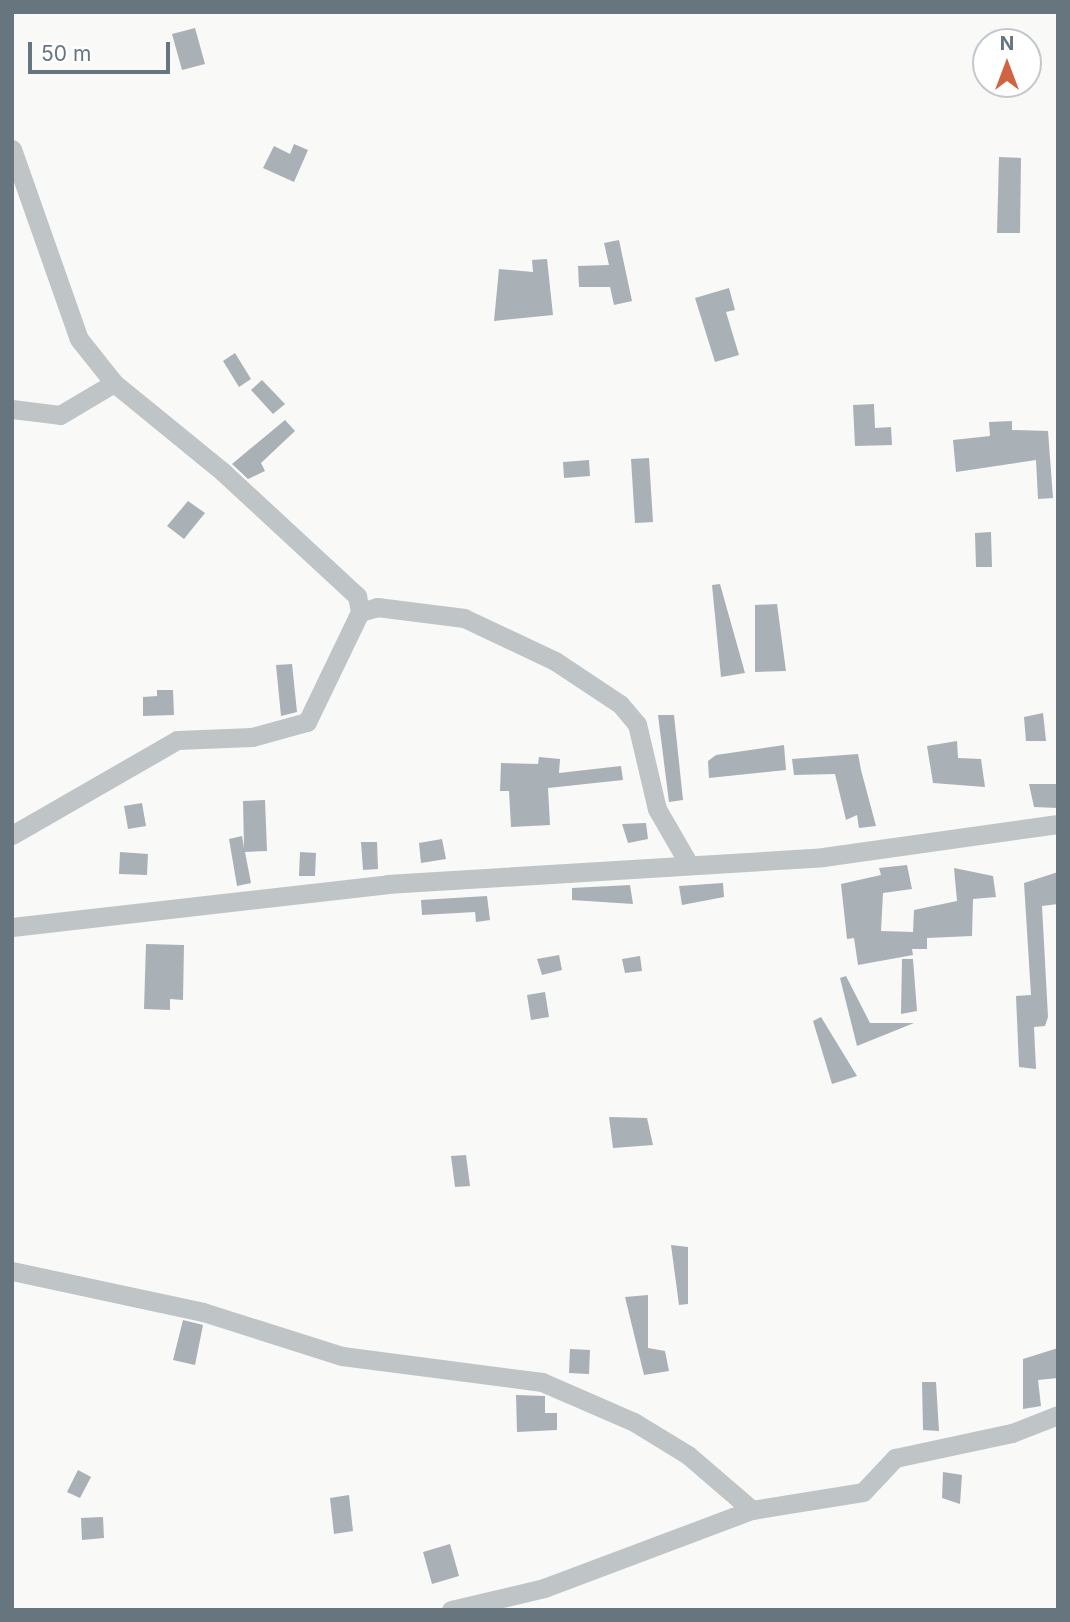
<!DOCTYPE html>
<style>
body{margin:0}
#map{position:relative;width:1070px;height:1622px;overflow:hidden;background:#f9f9f8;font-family:Inter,sans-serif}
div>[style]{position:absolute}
.building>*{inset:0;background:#a9b0b6}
.minor>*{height:19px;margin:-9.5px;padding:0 9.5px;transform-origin:9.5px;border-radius:9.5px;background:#bfc4c7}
span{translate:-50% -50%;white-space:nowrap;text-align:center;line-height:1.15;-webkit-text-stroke:7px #fff;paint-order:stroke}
.frame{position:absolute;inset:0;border:14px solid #67757f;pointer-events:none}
.north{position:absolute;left:972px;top:28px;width:70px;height:70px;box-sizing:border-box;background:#fff;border:2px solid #c2c8cc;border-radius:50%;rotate:0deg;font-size:19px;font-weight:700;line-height:28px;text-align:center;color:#67757f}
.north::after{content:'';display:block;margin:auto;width:24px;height:32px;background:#d06342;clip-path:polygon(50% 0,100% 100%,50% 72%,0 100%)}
.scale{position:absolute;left:28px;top:42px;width:142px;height:32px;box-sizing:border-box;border:4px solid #67757f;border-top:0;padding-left:9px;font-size:21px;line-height:24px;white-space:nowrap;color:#67757f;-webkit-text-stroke:5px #fff;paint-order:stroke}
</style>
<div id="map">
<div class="building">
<i style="clip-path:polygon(195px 28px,205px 64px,182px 70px,172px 34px)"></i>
<i style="clip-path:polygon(294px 144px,308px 150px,294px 182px,263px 168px,274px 146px,290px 154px)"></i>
<i style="clip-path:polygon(999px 157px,1021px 158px,1020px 233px,997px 233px)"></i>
<i style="clip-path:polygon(619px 240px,632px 301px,614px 305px,610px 287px,579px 287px,578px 266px,609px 265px,604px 243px)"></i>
<i style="clip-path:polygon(547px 259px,553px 315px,494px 321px,499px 269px,533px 272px,532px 260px)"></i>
<i style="clip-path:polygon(729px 288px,735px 310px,726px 312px,739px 355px,715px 362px,695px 298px)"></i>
<i style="clip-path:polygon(235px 353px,251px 379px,239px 387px,223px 361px)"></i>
<i style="clip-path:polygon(262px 380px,285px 404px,273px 414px,251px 390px)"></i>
<i style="clip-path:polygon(874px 404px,875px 428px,891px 427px,892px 445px,855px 446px,853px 405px)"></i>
<i style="clip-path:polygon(285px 420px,295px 431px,261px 463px,265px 471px,248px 479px,232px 464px)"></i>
<i style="clip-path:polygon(1012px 421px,1012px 430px,1048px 431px,1053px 498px,1038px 499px,1036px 460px,956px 472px,953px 440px,990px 436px,989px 422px)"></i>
<i style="clip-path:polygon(649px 458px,653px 522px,635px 523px,631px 459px)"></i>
<i style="clip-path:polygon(589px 460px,590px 476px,564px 478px,563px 462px)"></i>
<i style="clip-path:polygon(188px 501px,205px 513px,184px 539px,167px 526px)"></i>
<i style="clip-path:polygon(991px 532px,992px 567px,976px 567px,975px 533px)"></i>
<i style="clip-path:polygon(720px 584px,745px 673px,721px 677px,712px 585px)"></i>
<i style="clip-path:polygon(777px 604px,786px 671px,755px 672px,755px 605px)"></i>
<i style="clip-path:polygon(292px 664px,297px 712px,281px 716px,276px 665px)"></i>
<i style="clip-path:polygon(157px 690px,173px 690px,174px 715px,143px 716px,143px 697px,157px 696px)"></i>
<i style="clip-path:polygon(1043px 713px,1046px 741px,1026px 741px,1024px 717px)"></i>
<i style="clip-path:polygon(658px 715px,674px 715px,683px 800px,669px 802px)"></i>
<i style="clip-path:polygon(957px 741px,958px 758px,981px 759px,985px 787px,933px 783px,927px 746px)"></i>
<i style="clip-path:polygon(784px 745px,786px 770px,709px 778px,708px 761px,716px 755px)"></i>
<i style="clip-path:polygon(858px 754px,861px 770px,876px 826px,859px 828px,857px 815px,846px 820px,835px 774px,794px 775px,792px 759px)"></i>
<i style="clip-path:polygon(539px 757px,560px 759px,559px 773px,621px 766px,623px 780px,548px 788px,550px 825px,511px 827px,509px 791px,500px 791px,501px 763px,538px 764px)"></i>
<i style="clip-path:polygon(1029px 784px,1058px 784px,1058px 808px,1034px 807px)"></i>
<i style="clip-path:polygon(265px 800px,267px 851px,245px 852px,251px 883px,237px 886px,229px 839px,242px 836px,244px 848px,243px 801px)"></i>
<i style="clip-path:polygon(142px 803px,146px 826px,128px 829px,124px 806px)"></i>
<i style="clip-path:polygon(646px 823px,648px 839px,628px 843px,622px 824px)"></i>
<i style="clip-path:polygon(442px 839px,446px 859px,421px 863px,419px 843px)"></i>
<i style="clip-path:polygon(361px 842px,377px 842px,378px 869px,363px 870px)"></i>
<i style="clip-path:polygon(120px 852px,148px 854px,147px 875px,119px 874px)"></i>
<i style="clip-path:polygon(300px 852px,316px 853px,315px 876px,299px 876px)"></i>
<i style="clip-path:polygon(907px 865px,912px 889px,883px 893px,881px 931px,913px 932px,914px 910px,957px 901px,954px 868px,993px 876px,996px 897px,973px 899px,972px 936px,927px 938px,927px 949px,912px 949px,913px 955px,858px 965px,854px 938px,847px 939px,841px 884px,881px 875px,879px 868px)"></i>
<i style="clip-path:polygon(1058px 872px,1058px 904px,1042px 906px,1048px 1017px,1045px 1026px,1034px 1027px,1036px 1069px,1019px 1067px,1016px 996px,1031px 995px,1024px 883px)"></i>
<i style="clip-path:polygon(723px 883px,724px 897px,682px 905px,679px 886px)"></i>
<i style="clip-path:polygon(630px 885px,633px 904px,572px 900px,572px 888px)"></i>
<i style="clip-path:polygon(487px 896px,490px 920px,476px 922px,475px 912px,422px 915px,421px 900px)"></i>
<i style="clip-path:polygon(146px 944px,184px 945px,183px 1000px,170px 999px,170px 1010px,144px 1009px)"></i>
<i style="clip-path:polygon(559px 955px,562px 970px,542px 975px,537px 959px)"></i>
<i style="clip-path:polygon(640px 956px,642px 971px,625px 973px,622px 959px)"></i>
<i style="clip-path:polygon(902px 959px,913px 959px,917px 1011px,901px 1014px)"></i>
<i style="clip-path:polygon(846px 976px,870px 1023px,914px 1023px,857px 1046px,840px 978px)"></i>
<i style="clip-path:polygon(545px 992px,549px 1017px,531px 1020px,527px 995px)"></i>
<i style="clip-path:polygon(821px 1017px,857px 1076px,832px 1084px,813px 1021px)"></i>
<i style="clip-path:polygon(609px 1117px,647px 1118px,653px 1145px,613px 1148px)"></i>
<i style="clip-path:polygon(466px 1155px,470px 1186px,455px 1187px,451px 1156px)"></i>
<i style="clip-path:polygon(671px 1245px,688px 1247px,688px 1304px,679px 1305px)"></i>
<i style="clip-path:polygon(648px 1295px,648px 1348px,665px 1351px,669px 1371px,644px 1375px,625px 1297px)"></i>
<i style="clip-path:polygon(183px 1320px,203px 1325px,195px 1365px,173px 1360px)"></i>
<i style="clip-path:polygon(1058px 1348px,1058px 1378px,1038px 1380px,1041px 1406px,1023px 1409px,1023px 1359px)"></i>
<i style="clip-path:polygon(570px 1349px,590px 1350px,589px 1374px,569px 1373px)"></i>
<i style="clip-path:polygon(922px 1382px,936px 1382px,939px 1431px,923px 1430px)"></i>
<i style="clip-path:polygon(516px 1395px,545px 1396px,545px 1413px,557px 1413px,557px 1430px,517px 1432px)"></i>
<i style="clip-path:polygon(78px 1470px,91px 1477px,80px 1498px,67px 1492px)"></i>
<i style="clip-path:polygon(943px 1472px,962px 1475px,960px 1504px,942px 1498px)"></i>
<i style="clip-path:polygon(349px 1495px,353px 1531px,334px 1534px,330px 1498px)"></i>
<i style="clip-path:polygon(103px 1517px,104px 1538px,82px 1540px,81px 1518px)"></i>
<i style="clip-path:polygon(450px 1544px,459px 1576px,432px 1584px,423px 1552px)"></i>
</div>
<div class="minor">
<i style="left:12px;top:149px;width:201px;rotate:70.6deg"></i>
<i style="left:79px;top:339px;width:56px;rotate:51.5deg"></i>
<i style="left:114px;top:383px;width:141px;rotate:39.2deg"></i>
<i style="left:223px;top:472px;width:183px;rotate:42.8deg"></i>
<i style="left:357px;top:596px;width:16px;rotate:79deg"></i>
<i style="left:12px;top:409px;width:48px;rotate:7.1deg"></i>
<i style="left:60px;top:415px;width:63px;rotate:-30.7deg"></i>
<i style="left:12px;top:835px;width:190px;rotate:-29.9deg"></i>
<i style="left:177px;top:740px;width:75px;rotate:-2.3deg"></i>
<i style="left:252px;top:737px;width:57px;rotate:-15.3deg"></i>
<i style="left:307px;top:722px;width:122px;rotate:-64.3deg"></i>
<i style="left:360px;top:612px;width:18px;rotate:-16deg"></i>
<i style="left:377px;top:607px;width:88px;rotate:7.2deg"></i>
<i style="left:464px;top:618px;width:101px;rotate:25.3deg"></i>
<i style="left:555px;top:661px;width:78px;rotate:33.5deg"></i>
<i style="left:620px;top:704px;width:26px;rotate:50deg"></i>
<i style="left:637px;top:724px;width:87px;rotate:76.8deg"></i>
<i style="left:657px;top:809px;width:60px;rotate:60deg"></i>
<i style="left:12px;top:927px;width:377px;rotate:-6.5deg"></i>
<i style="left:387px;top:884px;width:437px;rotate:-3.5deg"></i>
<i style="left:823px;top:857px;width:237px;rotate:-8deg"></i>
<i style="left:12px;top:1271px;width:195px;rotate:12.1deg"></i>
<i style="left:203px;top:1312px;width:146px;rotate:17.6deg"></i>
<i style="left:342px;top:1356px;width:202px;rotate:7.4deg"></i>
<i style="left:542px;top:1382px;width:100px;rotate:23.5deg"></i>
<i style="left:634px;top:1422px;width:63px;rotate:31.4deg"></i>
<i style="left:688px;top:1455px;width:84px;rotate:40.7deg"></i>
<i style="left:752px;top:1510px;width:112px;rotate:-9.2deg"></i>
<i style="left:863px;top:1492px;width:47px;rotate:-46.7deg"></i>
<i style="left:895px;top:1458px;width:120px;rotate:-12.1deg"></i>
<i style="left:1012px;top:1433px;width:49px;rotate:-21.4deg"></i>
<i style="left:451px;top:1610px;width:96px;rotate:-13.3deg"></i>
<i style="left:544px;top:1588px;width:222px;rotate:-20.6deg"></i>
</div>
<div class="frame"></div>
<div class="north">N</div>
<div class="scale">50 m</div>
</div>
